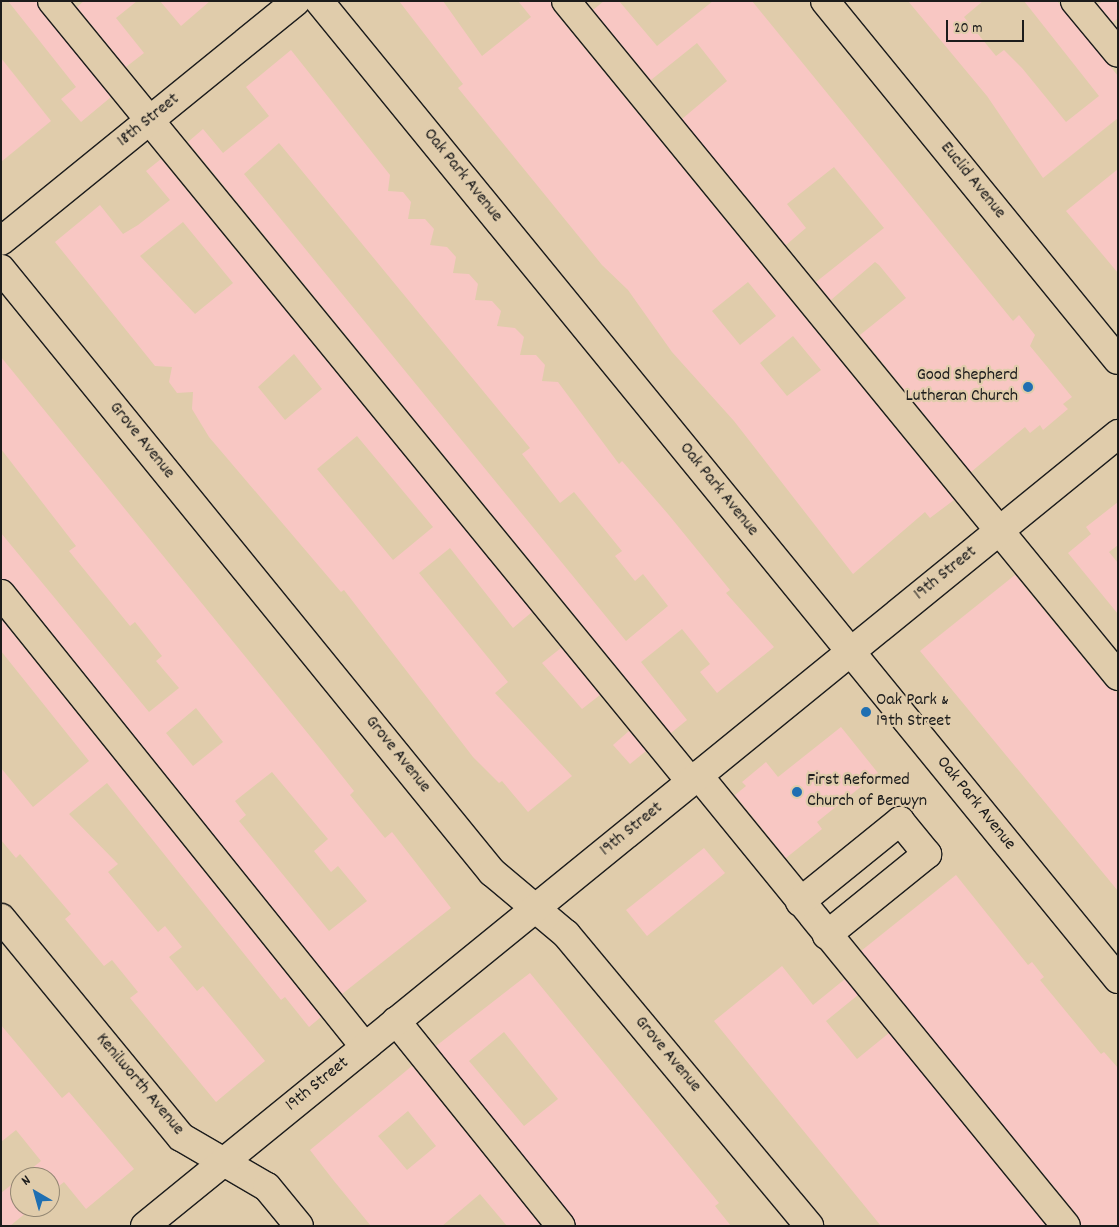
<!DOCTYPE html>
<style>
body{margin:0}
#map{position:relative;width:1119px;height:1227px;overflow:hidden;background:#e0ccab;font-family:Dekko,sans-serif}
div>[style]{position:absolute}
.building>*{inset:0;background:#f8c7c3}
.roads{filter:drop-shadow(1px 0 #1c1c1c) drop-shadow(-1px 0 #1c1c1c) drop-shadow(0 1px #1c1c1c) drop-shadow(0 -1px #1c1c1c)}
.minor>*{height:28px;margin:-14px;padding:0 14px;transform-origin:14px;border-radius:14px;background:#e0ccab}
.dots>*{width:14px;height:14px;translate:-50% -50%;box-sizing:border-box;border:2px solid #e0ccab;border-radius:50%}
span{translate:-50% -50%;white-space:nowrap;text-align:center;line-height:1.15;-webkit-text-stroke:4.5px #e0ccab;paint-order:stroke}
.street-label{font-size:18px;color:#1c1c1c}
.poi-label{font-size:18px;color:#1c1c1c}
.right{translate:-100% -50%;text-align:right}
.left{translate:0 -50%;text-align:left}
.frame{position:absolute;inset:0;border:2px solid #1c1c1c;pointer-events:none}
.north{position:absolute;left:10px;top:1167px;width:50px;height:50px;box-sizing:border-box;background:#e0ccab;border:1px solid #928672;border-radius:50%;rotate:322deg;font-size:14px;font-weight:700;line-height:20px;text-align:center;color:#1c1c1c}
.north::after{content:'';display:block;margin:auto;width:18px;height:22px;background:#1f6fb2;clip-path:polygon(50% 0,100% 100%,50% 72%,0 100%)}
.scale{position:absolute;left:946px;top:20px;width:78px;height:22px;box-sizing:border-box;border:2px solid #1c1c1c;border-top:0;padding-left:6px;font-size:15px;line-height:18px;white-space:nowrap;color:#1c1c1c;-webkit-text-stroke:4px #e0ccab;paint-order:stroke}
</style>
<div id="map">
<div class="building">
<i style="clip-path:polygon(8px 1px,36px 1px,111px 97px,81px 122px,61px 99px,76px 87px)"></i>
<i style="clip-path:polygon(84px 1px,137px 1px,116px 18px,144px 53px,126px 67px,77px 7px)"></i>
<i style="clip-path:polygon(160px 1px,210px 1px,181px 26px)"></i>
<i style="clip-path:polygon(evenodd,399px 1px,443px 1px,482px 56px,531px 17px,518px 1px,551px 1px,554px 11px,954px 500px,930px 518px,925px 512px,853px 574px,734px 421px,672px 352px,628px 290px,602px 265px,458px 88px,463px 84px,399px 1px,748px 282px,776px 316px,740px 345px,712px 311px,748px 282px,399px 1px,793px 336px,821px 370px,787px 396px,760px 363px,793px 336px)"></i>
<i style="clip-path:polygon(604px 1px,619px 1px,657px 46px,713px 1px,752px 1px,1013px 321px,1019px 315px,1035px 335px,1030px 346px,1072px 397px,1063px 404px,1068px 409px,1043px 430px,1040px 425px,1030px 433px,1025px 427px,971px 472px,860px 335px,906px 298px,879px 265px,875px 262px,831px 300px,816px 282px,884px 228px,834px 167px,787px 204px,806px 228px,786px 245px,682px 119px,727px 81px,697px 43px,651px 80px,593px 10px)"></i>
<i style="clip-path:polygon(908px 1px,983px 1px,964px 17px,996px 56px,1004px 50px,1022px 68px,1066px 122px,1099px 96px,1024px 1px,1057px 1px,1118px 76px,1118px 118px,1043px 178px,987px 96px)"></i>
<i style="clip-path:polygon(1102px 1px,1118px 1px,1118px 18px,1113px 22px,1098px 5px)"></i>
<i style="clip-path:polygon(evenodd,291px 50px,390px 175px,388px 191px,403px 192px,411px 202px,408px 219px,425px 219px,434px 229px,430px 245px,447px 247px,456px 257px,453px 273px,469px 274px,478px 284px,475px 300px,492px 301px,501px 311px,497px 326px,515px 328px,524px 337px,520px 355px,536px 355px,545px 365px,542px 381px,558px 382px,619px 464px,622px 461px,668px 514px,730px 590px,726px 593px,774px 647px,717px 693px,700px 672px,710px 664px,682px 629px,641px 662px,687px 720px,671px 733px,188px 142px,203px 129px,223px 153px,269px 116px,246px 87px,291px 50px,279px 143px,530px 448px,522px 454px,560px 503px,574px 492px,622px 551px,615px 556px,635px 581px,643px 574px,668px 606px,626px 641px,244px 174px,279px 143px)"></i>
<i style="clip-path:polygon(1px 58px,51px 121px,1px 162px)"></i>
<i style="clip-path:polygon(evenodd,161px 159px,532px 612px,513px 628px,450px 548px,419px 573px,508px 682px,495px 693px,572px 776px,528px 812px,502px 781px,499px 783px,473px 757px,344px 590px,341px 592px,209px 437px,192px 409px,193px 392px,177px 393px,169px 382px,172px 367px,155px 366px,55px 242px,100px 205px,123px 234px,138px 225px,170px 200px,146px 171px,161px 159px,183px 222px,233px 283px,195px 314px,140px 256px,183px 222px,161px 159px,294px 354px,322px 389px,285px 420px,258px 387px,294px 354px,161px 159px,357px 436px,433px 527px,393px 560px,317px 469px,357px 436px)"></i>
<i style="clip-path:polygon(1118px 169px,1118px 273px,1066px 211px)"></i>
<i style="clip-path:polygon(evenodd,1px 357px,323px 752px,354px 791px,350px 795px,385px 838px,392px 832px,451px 908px,342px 994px,13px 584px,1px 579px,1px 533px,149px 712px,179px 688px,156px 661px,162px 656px,135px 622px,130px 626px,69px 551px,76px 546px,1px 449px,1px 357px,196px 708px,223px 742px,193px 766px,166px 733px,196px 708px,1px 357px,272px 772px,328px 839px,314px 851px,331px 872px,338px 866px,367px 901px,329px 931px,239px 821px,246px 815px,235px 801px,272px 772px)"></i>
<i style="clip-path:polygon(1118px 502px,1118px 545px,1109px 552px,1118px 563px,1118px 614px,1068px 553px,1091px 534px,1086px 527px)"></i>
<i style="clip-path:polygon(1015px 575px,1106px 686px,1118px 693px,1118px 891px,920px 651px)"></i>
<i style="clip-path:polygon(1px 619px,321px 1017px,309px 1027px,285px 997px,281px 1000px,107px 783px,69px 814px,118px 864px,108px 872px,158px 932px,165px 926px,182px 947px,169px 957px,197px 991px,203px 986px,265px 1061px,216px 1102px,130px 998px,138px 992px,112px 960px,104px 966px,65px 919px,71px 914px,20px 854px,16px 858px,1px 840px,1px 768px,33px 807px,89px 761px,1px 651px)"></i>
<i style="clip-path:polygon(561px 648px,600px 695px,582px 709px,542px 663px)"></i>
<i style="clip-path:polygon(841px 727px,878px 773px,817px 822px,822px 829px,786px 858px,735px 795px,746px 786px,742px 782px,766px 762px,778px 777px)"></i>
<i style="clip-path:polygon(629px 731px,646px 751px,630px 764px,613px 745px)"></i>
<i style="clip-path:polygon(704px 848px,725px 873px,647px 936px,626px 910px)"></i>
<i style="clip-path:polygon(956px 875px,1028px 965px,1032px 962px,1044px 977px,1040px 980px,1101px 1054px,1104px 1052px,1118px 1068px,1118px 1226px,1081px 1226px,1078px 1216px,861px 951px)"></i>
<i style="clip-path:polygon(782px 966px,813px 1005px,845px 979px,858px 995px,826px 1021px,857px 1059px,889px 1033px,1046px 1226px,881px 1226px,714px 1021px)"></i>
<i style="clip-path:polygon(evenodd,530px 973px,719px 1203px,715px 1206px,731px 1226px,576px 1226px,436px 1046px,530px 973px,504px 1032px,558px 1099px,524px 1126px,469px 1061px,504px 1032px)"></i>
<i style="clip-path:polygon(1px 1025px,62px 1098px,69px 1092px,134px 1169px,86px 1209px,64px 1182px,50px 1193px,50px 1177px,21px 1177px,41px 1161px,16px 1130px,1px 1142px)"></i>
<i style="clip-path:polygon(evenodd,412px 1066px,541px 1226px,507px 1226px,480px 1194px,442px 1226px,371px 1226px,334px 1181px,310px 1150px,412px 1066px,408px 1111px,436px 1146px,407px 1170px,378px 1136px,408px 1111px)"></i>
<i style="clip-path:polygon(20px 1178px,20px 1207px,33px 1207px,10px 1226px,1px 1226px,1px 1193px)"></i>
</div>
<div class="roads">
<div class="minor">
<i style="left:52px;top:1px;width:1009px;rotate:50.71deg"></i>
<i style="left:319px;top:1px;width:1263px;rotate:50.75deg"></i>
<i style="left:566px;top:1px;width:872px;rotate:50.72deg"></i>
<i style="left:825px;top:1px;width:463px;rotate:50.8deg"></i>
<i style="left:1075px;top:1px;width:67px;rotate:50.4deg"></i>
<i style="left:1px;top:241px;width:380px;rotate:-39.1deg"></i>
<i style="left:1px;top:269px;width:778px;rotate:50.85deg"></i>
<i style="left:492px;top:872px;width:97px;rotate:40deg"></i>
<i style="left:566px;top:934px;width:380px;rotate:50.2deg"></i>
<i style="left:1px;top:594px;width:581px;rotate:51.22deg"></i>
<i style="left:698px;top:775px;width:582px;rotate:50.79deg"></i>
<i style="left:800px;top:902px;width:129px;rotate:-39deg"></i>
<i style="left:900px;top:821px;width:43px;rotate:50.7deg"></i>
<i style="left:927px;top:854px;width:129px;rotate:141deg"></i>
<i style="left:1px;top:918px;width:283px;rotate:50.6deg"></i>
<i style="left:181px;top:1137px;width:99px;rotate:30.2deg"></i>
<i style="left:267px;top:1187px;width:50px;rotate:50.6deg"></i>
<i style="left:396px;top:1021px;width:263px;rotate:51.2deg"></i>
<i style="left:145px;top:1226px;width:1255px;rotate:-39.14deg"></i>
</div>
</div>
<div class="dots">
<i style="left:1028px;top:387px;background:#1f6fb2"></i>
<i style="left:866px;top:712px;background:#1f6fb2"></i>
<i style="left:797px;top:792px;background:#1f6fb2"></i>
</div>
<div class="street-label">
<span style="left:149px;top:121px;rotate:-39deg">18th Street</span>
<span style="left:462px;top:176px;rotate:51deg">Oak Park Avenue</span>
<span style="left:972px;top:181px;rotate:51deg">Euclid Avenue</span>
<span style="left:141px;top:441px;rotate:51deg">Grove Avenue</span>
<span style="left:718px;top:490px;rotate:51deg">Oak Park Avenue</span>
<span style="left:946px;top:574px;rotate:-39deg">19th Street</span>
<span style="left:397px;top:755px;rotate:51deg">Grove Avenue</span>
<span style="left:975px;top:804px;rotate:51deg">Oak Park Avenue</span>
<span style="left:632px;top:830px;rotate:-39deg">19th Street</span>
<span style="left:667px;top:1055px;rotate:50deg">Grove Avenue</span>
<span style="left:139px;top:1085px;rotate:50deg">Kenilworth Avenue</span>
<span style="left:318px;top:1085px;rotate:-39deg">19th Street</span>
</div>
<div class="poi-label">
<span class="right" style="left:1018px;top:387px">Good Shepherd<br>Lutheran Church</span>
<span class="left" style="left:876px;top:712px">Oak Park &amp;<br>19th Street</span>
<span class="left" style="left:807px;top:792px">First Reformed<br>Church of Berwyn</span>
</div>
<div class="frame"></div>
<div class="north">N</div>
<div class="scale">20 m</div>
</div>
